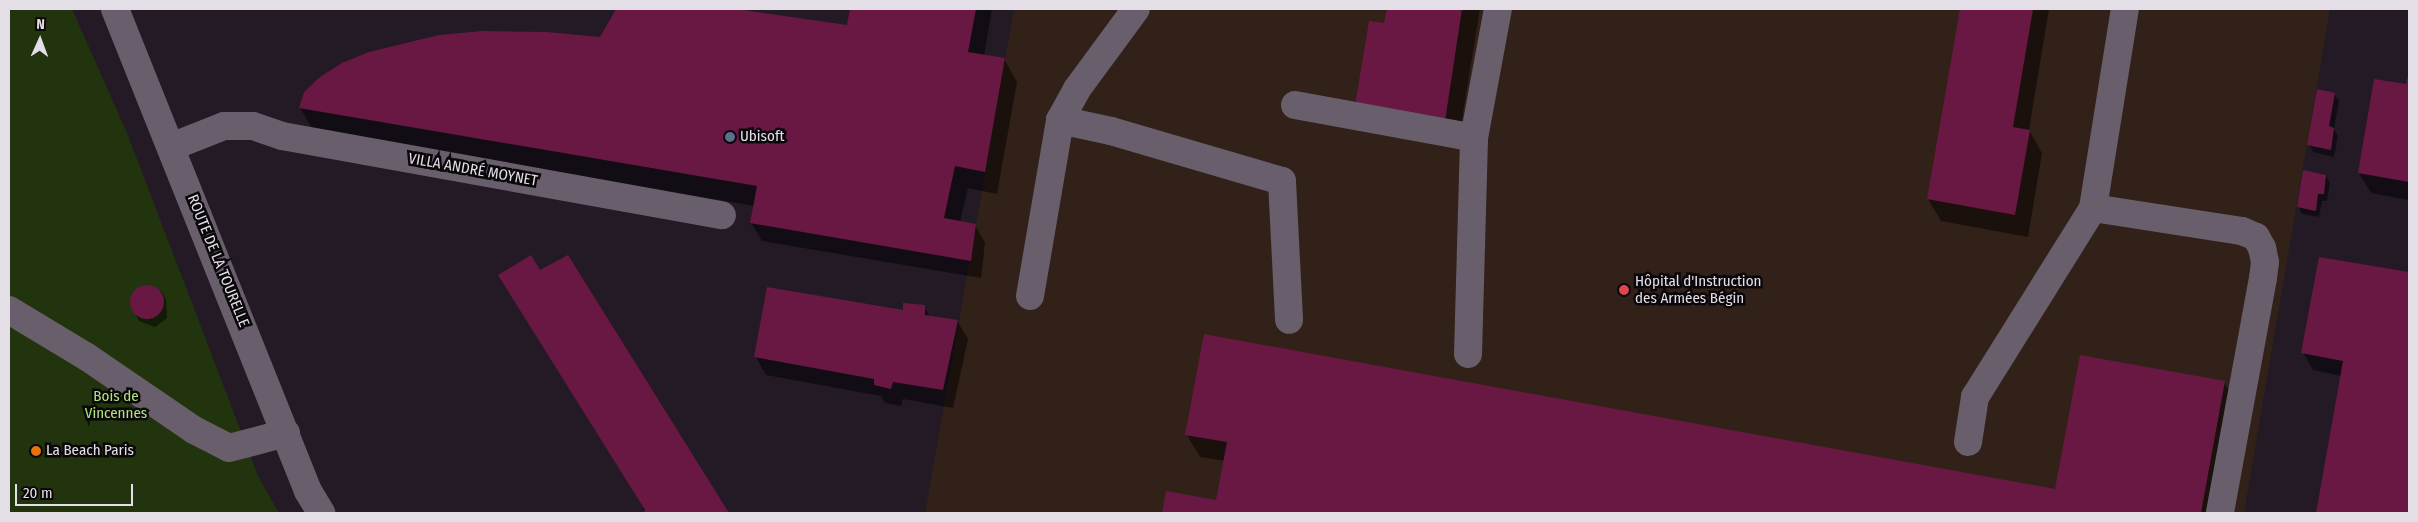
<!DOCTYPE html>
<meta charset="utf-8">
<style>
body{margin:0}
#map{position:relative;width:2418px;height:522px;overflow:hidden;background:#231a26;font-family:"Fira Sans Condensed",sans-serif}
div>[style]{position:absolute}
.medical>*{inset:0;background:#312118}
.green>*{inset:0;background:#21340d}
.shadow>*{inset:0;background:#0007}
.building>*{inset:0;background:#691843}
.round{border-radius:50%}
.minor>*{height:28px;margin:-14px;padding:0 14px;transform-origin:14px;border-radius:14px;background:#695e6c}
.dots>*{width:14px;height:14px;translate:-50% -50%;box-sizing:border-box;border:2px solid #0a070b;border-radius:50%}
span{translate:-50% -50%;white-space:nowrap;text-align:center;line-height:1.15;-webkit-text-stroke:5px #0a070b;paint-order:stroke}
.poi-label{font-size:15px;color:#e4dee6}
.left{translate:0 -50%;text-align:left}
.street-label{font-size:15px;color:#e4dee6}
.park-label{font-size:15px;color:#aee77a}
.frame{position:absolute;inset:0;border:10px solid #e4dee6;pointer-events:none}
.north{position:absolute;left:15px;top:15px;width:50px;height:50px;-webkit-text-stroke:4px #0a070b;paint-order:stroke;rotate:2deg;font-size:14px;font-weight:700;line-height:20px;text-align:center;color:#e4dee6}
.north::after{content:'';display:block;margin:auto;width:18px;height:22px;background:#e4dee6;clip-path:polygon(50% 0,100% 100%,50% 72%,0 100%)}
.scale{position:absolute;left:15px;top:484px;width:118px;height:22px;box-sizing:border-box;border:2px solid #e4dee6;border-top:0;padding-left:6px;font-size:15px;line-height:18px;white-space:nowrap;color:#e4dee6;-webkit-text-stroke:4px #0a070b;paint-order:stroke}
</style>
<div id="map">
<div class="medical">
<i style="clip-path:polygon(1014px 9px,2330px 9px,2244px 513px,925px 513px)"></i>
</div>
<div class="green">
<i style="clip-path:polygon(9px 9px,72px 9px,127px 133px,258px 476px,279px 513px,9px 513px)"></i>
</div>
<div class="shadow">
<i style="clip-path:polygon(618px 9px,728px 9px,848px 27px,851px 9px,992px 9px,984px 56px,1004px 59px,1017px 82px,997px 194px,968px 188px,960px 222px,975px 225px,985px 243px,981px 278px,762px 241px,751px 223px,754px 206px,313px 130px,300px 108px,601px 39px)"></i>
<i style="clip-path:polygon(1388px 9px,1480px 9px,1458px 143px,1386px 24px)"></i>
<i style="clip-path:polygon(1961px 9px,2049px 9px,2029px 130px,2042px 153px,2028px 237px,1941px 221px,1928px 199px)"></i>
<i style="clip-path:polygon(2409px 74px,2409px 200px,2371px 193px,2359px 173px,2407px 86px)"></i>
<i style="clip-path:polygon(2334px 94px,2339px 101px,2334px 129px,2338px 136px,2334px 157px,2313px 152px,2309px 144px)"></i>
<i style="clip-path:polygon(2326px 176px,2330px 183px,2327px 201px,2322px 201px,2319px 217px,2302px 214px,2298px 206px)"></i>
<i style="clip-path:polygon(2320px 258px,2409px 274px,2409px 513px,2317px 513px,2341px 376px,2313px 370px,2303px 352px)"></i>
<i style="clip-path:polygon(540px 272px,702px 476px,727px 513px,645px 513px)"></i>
<i style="clip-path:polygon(144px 285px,162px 292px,166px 300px,167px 318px,155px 327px,139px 321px,135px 313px,131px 296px)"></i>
<i style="clip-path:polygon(924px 306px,930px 317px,957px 321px,968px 339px,953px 408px,903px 399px,901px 406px,885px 403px,881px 396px,766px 375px,756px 357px)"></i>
<i style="clip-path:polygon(2224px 382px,2237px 404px,2217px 513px,1164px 513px,1167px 493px,1217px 502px,1225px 461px,1200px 457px,1187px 435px,2056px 490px)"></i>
</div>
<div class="building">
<i style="clip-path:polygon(616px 9px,737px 9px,847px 25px,850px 9px,976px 9px,968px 52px,1005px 58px,985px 172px,955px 166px,944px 218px,976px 224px,971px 261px,750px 223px,757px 186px,299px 108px,304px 92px,320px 77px,342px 63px,369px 52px,439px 35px,482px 31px,547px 32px,600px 37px)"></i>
<i style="clip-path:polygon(1387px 9px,1462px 9px,1445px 121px,1355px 105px,1369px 21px,1384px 23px)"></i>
<i style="clip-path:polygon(1960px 9px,2033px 9px,2013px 127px,2030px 130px,2015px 215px,1927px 199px)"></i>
<i style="clip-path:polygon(2409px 72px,2409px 182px,2358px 173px,2374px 79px,2406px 84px)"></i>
<i style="clip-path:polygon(2317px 89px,2335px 93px,2329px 126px,2334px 128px,2331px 150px,2307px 145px)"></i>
<i style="clip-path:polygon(2303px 170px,2326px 175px,2324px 194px,2318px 194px,2316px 211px,2297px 207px)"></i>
<i style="clip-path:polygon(531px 255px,540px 270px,568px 255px,729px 513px,643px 513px,645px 510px,498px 275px)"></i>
<i style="clip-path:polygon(2319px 257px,2409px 272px,2409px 513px,2316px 513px,2343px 361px,2301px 353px)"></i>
<i class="round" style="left:130px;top:285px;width:34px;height:34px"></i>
<i style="clip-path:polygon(767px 287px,903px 310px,903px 303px,925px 305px,925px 315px,958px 320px,943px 390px,893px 382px,891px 389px,874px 385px,874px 379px,754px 357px)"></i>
<i style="clip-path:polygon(1204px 334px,2055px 489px,2080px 355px,2225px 381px,2201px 513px,1162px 513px,1166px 491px,1216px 500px,1227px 442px,1185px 435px)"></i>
</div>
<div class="minor">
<i style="left:115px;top:9px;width:519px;rotate:68.18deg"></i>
<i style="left:308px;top:491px;width:26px;rotate:59deg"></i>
<i style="left:1295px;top:105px;width:182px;rotate:10.4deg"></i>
<i style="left:1060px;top:120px;width:52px;rotate:12.2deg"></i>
<i style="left:1111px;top:131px;width:178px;rotate:16.3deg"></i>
<i style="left:1282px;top:181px;width:139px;rotate:87.1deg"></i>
<i style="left:171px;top:147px;width:57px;rotate:-21.6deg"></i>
<i style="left:224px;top:126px;width:29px"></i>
<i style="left:253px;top:126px;width:31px;rotate:19deg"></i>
<i style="left:282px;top:136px;width:447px;rotate:10.2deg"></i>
<i style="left:2093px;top:208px;width:151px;rotate:8.8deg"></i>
<i style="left:2242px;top:231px;width:15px;rotate:23deg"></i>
<i style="left:2256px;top:237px;width:13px;rotate:61deg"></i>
<i style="left:2262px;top:248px;width:14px;rotate:78deg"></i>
<i style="left:2265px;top:262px;width:16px;rotate:97deg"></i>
<i style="left:2263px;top:278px;width:239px;rotate:100.4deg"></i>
<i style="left:1030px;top:296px;width:179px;rotate:-80.3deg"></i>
<i style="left:1060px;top:120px;width:35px;rotate:-61deg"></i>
<i style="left:1077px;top:89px;width:99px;rotate:-53.6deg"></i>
<i style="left:9px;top:310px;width:91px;rotate:31.1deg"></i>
<i style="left:87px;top:357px;width:130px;rotate:34.3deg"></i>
<i style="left:194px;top:430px;width:39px;rotate:27deg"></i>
<i style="left:229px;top:448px;width:59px;rotate:-14.7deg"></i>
<i style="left:1468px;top:354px;width:216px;rotate:-88.4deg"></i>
<i style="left:1474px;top:138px;width:131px;rotate:-79.5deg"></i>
<i style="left:1968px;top:442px;width:46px;rotate:-81.2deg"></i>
<i style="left:1975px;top:397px;width:223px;rotate:-58deg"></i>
<i style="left:2093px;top:208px;width:202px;rotate:-80.9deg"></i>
</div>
<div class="dots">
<i style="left:730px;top:137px;background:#5c6f8a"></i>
<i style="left:1624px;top:290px;background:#e0444e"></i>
<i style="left:36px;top:451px;background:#e8710a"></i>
</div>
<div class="poi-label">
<span class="left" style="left:740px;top:137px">Ubisoft</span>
<span class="left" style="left:1635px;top:290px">Hôpital d'Instruction<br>des Armées Bégin</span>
<span class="left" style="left:46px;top:451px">La Beach Paris</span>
</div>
<div class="street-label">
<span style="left:473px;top:170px;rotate:10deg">VILLA ANDRÉ MOYNET</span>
<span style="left:218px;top:261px;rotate:68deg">ROUTE DE LA TOURELLE</span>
</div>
<div class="park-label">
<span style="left:116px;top:405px">Bois de<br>Vincennes</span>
</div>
<div class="frame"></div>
<div class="north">N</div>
<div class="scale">20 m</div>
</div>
